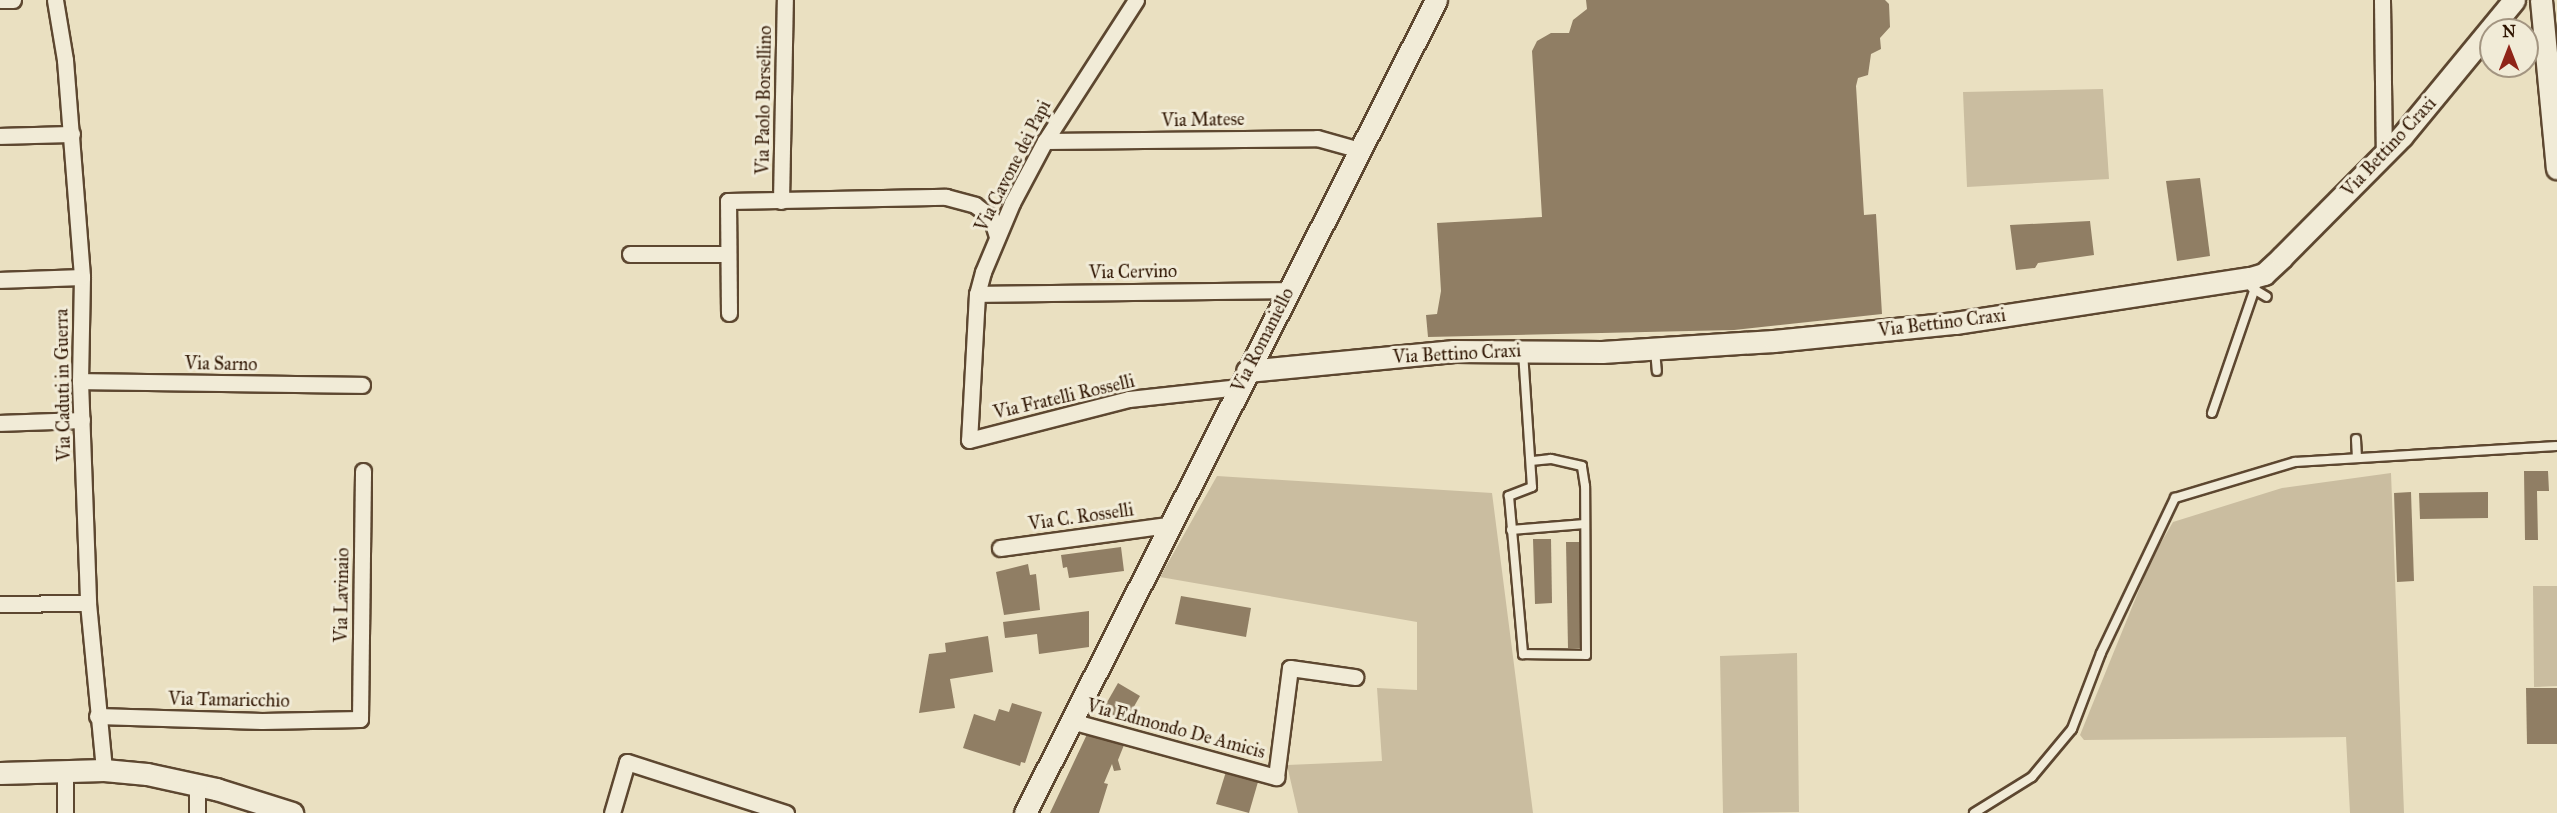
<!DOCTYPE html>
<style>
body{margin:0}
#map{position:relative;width:2557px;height:813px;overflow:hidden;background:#eae0c1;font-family:"IM FELL Great Primer",serif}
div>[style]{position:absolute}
.green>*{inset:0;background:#cabda0}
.building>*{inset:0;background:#907e64}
.roads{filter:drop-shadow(2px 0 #5d4730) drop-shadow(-2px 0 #5d4730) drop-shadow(0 2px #5d4730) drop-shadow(0 -2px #5d4730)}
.lane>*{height:8px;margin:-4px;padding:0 4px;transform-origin:4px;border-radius:4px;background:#f1ebd7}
.street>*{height:15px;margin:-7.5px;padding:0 7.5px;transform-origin:7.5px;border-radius:7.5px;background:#f1ebd7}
.secondary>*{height:21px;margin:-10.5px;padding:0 10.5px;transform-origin:10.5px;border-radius:10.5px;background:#f1ebd7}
span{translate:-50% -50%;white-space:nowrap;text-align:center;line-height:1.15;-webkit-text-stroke:6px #f1ebd7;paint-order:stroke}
.street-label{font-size:18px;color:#2e1400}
.north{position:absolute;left:2479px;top:18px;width:60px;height:60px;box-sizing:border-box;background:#f1ebd7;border:2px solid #a39581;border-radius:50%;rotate:0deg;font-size:16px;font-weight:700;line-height:24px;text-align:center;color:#2e1400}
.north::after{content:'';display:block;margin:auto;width:21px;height:27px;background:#8f2418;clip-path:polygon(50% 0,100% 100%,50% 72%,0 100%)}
</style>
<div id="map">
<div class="green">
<i style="clip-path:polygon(2103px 89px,2109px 179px,1967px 187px,1963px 92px)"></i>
<i style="clip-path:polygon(2391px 473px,2404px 813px,2350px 813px,2346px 737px,2084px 740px,2080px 735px,2152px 558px,2173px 522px,2282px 488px)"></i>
<i style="clip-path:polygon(1217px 476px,1492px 493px,1533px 813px,1298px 813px,1287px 765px,1382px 761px,1377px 688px,1417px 690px,1417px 622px,1160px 577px)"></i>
<i style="clip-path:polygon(2533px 586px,2557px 586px,2557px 686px,2534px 687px)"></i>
<i style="clip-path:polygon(1797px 653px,1799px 812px,1723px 813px,1720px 656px)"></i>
</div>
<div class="building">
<i style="clip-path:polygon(1586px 0,1885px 0,1889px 4px,1890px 27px,1880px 38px,1881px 49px,1871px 54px,1868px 75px,1858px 78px,1856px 86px,1864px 215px,1876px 214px,1882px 314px,1734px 330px,1428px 337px,1426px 315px,1437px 314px,1441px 291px,1437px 223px,1542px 217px,1532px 51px,1537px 41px,1551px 33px,1569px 33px,1573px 20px,1587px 9px)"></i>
<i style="clip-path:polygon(2200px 178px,2210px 256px,2177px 261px,2166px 181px)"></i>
<i style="clip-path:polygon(2090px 221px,2094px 255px,2038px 263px,2035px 268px,2016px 270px,2010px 225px)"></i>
<i style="clip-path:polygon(2524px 471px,2548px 471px,2549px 491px,2537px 491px,2538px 540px,2525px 540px)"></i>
<i style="clip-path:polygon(2411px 492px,2414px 581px,2397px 582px,2394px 493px)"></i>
<i style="clip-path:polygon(2488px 492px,2488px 518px,2420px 519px,2419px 493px)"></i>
<i style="clip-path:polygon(1533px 539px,1551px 539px,1552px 603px,1535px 604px)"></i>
<i style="clip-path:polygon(1566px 542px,1580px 542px,1581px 648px,1568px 648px)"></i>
<i style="clip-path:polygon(1121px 547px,1124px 571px,1069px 578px,1067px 567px,1063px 568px,1061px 555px)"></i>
<i style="clip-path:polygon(1028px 564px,1030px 575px,1036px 574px,1040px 610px,1004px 615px,996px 572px)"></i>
<i style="clip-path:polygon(1181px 596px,1251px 608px,1246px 637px,1175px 624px)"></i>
<i style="clip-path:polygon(1089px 611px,1089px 647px,1039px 654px,1037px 634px,1005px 638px,1003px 622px)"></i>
<i style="clip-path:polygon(988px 636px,993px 672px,950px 679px,955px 708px,919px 713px,929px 654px,946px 652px,945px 643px)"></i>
<i style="clip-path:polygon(1118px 683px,1140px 696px,1124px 724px,1102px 711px)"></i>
<i style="clip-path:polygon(2526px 688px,2557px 688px,2557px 744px,2527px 744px)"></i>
<i style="clip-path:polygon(1012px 703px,1042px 712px,1025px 763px,1021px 762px,1020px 766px,963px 748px,974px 714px,995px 721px,999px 709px,1009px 712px)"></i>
<i style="clip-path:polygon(1089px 730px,1126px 740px,1118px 760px,1121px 770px,1114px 771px,1112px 764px,1104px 783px,1108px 784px,1099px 813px,1050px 813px)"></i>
<i style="clip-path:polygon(1228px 765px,1260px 775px,1249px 813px,1216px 804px)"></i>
</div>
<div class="roads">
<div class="lane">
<i style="left:2252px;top:288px;width:17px;rotate:31deg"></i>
<i style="left:1655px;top:350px;width:21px;rotate:85deg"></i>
<i style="left:1523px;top:352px;width:135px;rotate:86.2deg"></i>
<i style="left:1532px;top:487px;width:25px;rotate:159deg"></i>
<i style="left:1509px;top:496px;width:159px;rotate:84.9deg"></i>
<i style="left:1523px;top:654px;width:63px;rotate:0.9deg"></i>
<i style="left:1586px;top:655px;width:169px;rotate:-90.3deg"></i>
<i style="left:1585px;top:486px;width:20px;rotate:-99deg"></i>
<i style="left:1582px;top:466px;width:32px;rotate:-167deg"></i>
<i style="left:1551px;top:459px;width:18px;rotate:174deg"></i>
<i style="left:2212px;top:413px;width:139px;rotate:-71deg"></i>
<i style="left:2356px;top:439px;width:17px;rotate:87deg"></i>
<i style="left:1511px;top:530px;width:74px;rotate:-4.6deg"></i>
<i style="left:1974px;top:813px;width:68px;rotate:-31.8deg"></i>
<i style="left:2032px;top:777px;width:62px;rotate:-50.2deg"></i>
<i style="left:2072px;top:729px;width:81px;rotate:-69.1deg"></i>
<i style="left:2101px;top:653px;width:172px;rotate:-64.5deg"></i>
<i style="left:2175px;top:498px;width:125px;rotate:-16.7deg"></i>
<i style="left:2295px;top:462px;width:262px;rotate:-3.5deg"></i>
</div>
<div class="street">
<i style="left:0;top:0;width:13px"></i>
<i style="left:55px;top:0;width:61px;rotate:80.5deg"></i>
<i style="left:65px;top:60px;width:218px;rotate:85.5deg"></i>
<i style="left:82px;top:277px;width:104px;rotate:91.1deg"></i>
<i style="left:80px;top:381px;width:222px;rotate:87.9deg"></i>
<i style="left:88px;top:603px;width:168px;rotate:84.5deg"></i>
<i style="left:1136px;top:0;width:168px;rotate:122.8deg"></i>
<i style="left:1045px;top:141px;width:70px;rotate:118deg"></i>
<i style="left:1012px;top:203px;width:75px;rotate:112.8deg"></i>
<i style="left:983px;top:272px;width:23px;rotate:105deg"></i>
<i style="left:977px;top:294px;width:146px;rotate:93.1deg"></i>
<i style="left:969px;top:440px;width:165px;rotate:-14.4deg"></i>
<i style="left:1129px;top:399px;width:111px;rotate:-6.2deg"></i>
<i style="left:2382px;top:0;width:154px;rotate:89.3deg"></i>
<i style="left:0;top:136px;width:72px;rotate:-1.6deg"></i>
<i style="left:1045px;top:141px;width:272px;rotate:-0.6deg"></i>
<i style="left:1317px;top:138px;width:45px;rotate:15.6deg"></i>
<i style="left:781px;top:201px;width:201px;rotate:-88.9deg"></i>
<i style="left:630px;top:254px;width:98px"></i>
<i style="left:0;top:280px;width:82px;rotate:-2.1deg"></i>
<i style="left:977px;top:294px;width:312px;rotate:-0.7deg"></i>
<i style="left:729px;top:313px;width:112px;rotate:-90.5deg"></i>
<i style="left:728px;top:201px;width:218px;rotate:-1.1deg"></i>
<i style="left:946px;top:197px;width:30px;rotate:15deg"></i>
<i style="left:975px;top:205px;width:20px;rotate:37deg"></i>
<i style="left:991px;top:217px;width:21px;rotate:73deg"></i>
<i style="left:80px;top:381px;width:282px;rotate:0.8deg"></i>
<i style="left:0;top:423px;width:82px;rotate:-2.1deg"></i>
<i style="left:1000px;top:548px;width:169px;rotate:-7.8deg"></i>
<i style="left:0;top:604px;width:88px;rotate:-0.7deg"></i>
<i style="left:97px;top:716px;width:165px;rotate:1.7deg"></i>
<i style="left:262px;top:721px;width:98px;rotate:-1.2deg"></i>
<i style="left:360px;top:719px;width:248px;rotate:-89.3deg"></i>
<i style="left:1071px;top:721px;width:213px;rotate:15.3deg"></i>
<i style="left:1276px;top:777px;width:110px;rotate:-82.7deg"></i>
<i style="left:1290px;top:668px;width:66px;rotate:7.9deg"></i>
<i style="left:65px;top:813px;width:41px;rotate:-90deg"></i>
<i style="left:197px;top:813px;width:28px;rotate:-90deg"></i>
<i style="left:612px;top:813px;width:53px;rotate:-73.6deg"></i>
<i style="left:627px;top:762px;width:167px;rotate:17.8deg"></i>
</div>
<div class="secondary">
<i style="left:2541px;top:0;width:169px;rotate:84.6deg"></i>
<i style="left:1247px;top:371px;width:208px;rotate:-5.5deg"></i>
<i style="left:1454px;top:351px;width:148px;rotate:0.4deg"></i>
<i style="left:1602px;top:352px;width:172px;rotate:-3.7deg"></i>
<i style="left:1774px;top:341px;width:182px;rotate:-5.7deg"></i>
<i style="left:1955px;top:323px;width:298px;rotate:-8.7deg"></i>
<i style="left:2250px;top:278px;width:15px;rotate:-16deg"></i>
<i style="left:2264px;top:274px;width:25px;rotate:-43deg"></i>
<i style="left:2282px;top:257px;width:170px;rotate:-45.2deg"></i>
<i style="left:2402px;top:136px;width:176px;rotate:-50.5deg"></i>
<i style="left:0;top:773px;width:104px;rotate:-1.7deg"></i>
<i style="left:104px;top:770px;width:43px;rotate:5.3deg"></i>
<i style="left:147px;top:774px;width:71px;rotate:12.3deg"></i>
<i style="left:216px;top:789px;width:80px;rotate:17.5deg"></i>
<i style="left:1025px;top:813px;width:911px;rotate:-63.18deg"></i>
</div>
</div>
<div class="street-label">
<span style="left:764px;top:100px;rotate:-89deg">Via Paolo Borsellino</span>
<span style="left:1203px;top:120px;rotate:-1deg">Via Matese</span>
<span style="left:2389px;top:147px;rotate:-47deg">Via Bettino Craxi</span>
<span style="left:1013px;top:166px;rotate:-63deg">Via Cavone dei Papi</span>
<span style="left:1133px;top:272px;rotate:-1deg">Via Cervino</span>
<span style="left:1942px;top:323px;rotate:-7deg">Via Bettino Craxi</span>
<span style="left:1263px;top:340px;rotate:-63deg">Via Romaniello</span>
<span style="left:1457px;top:354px;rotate:-3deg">Via Bettino Craxi</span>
<span style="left:221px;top:364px;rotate:1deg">Via Sarno</span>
<span style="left:63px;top:385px;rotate:-91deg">Via Caduti in Guerra</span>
<span style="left:1064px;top:397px;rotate:-13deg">Via Fratelli Rosselli</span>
<span style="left:1081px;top:517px;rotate:-8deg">Via C. Rosselli</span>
<span style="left:342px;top:595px;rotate:-89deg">Via Lavinaio</span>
<span style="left:229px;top:700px;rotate:1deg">Via Tamaricchio</span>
<span style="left:1176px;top:729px;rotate:15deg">Via Edmondo De Amicis</span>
</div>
<div class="north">N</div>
</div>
